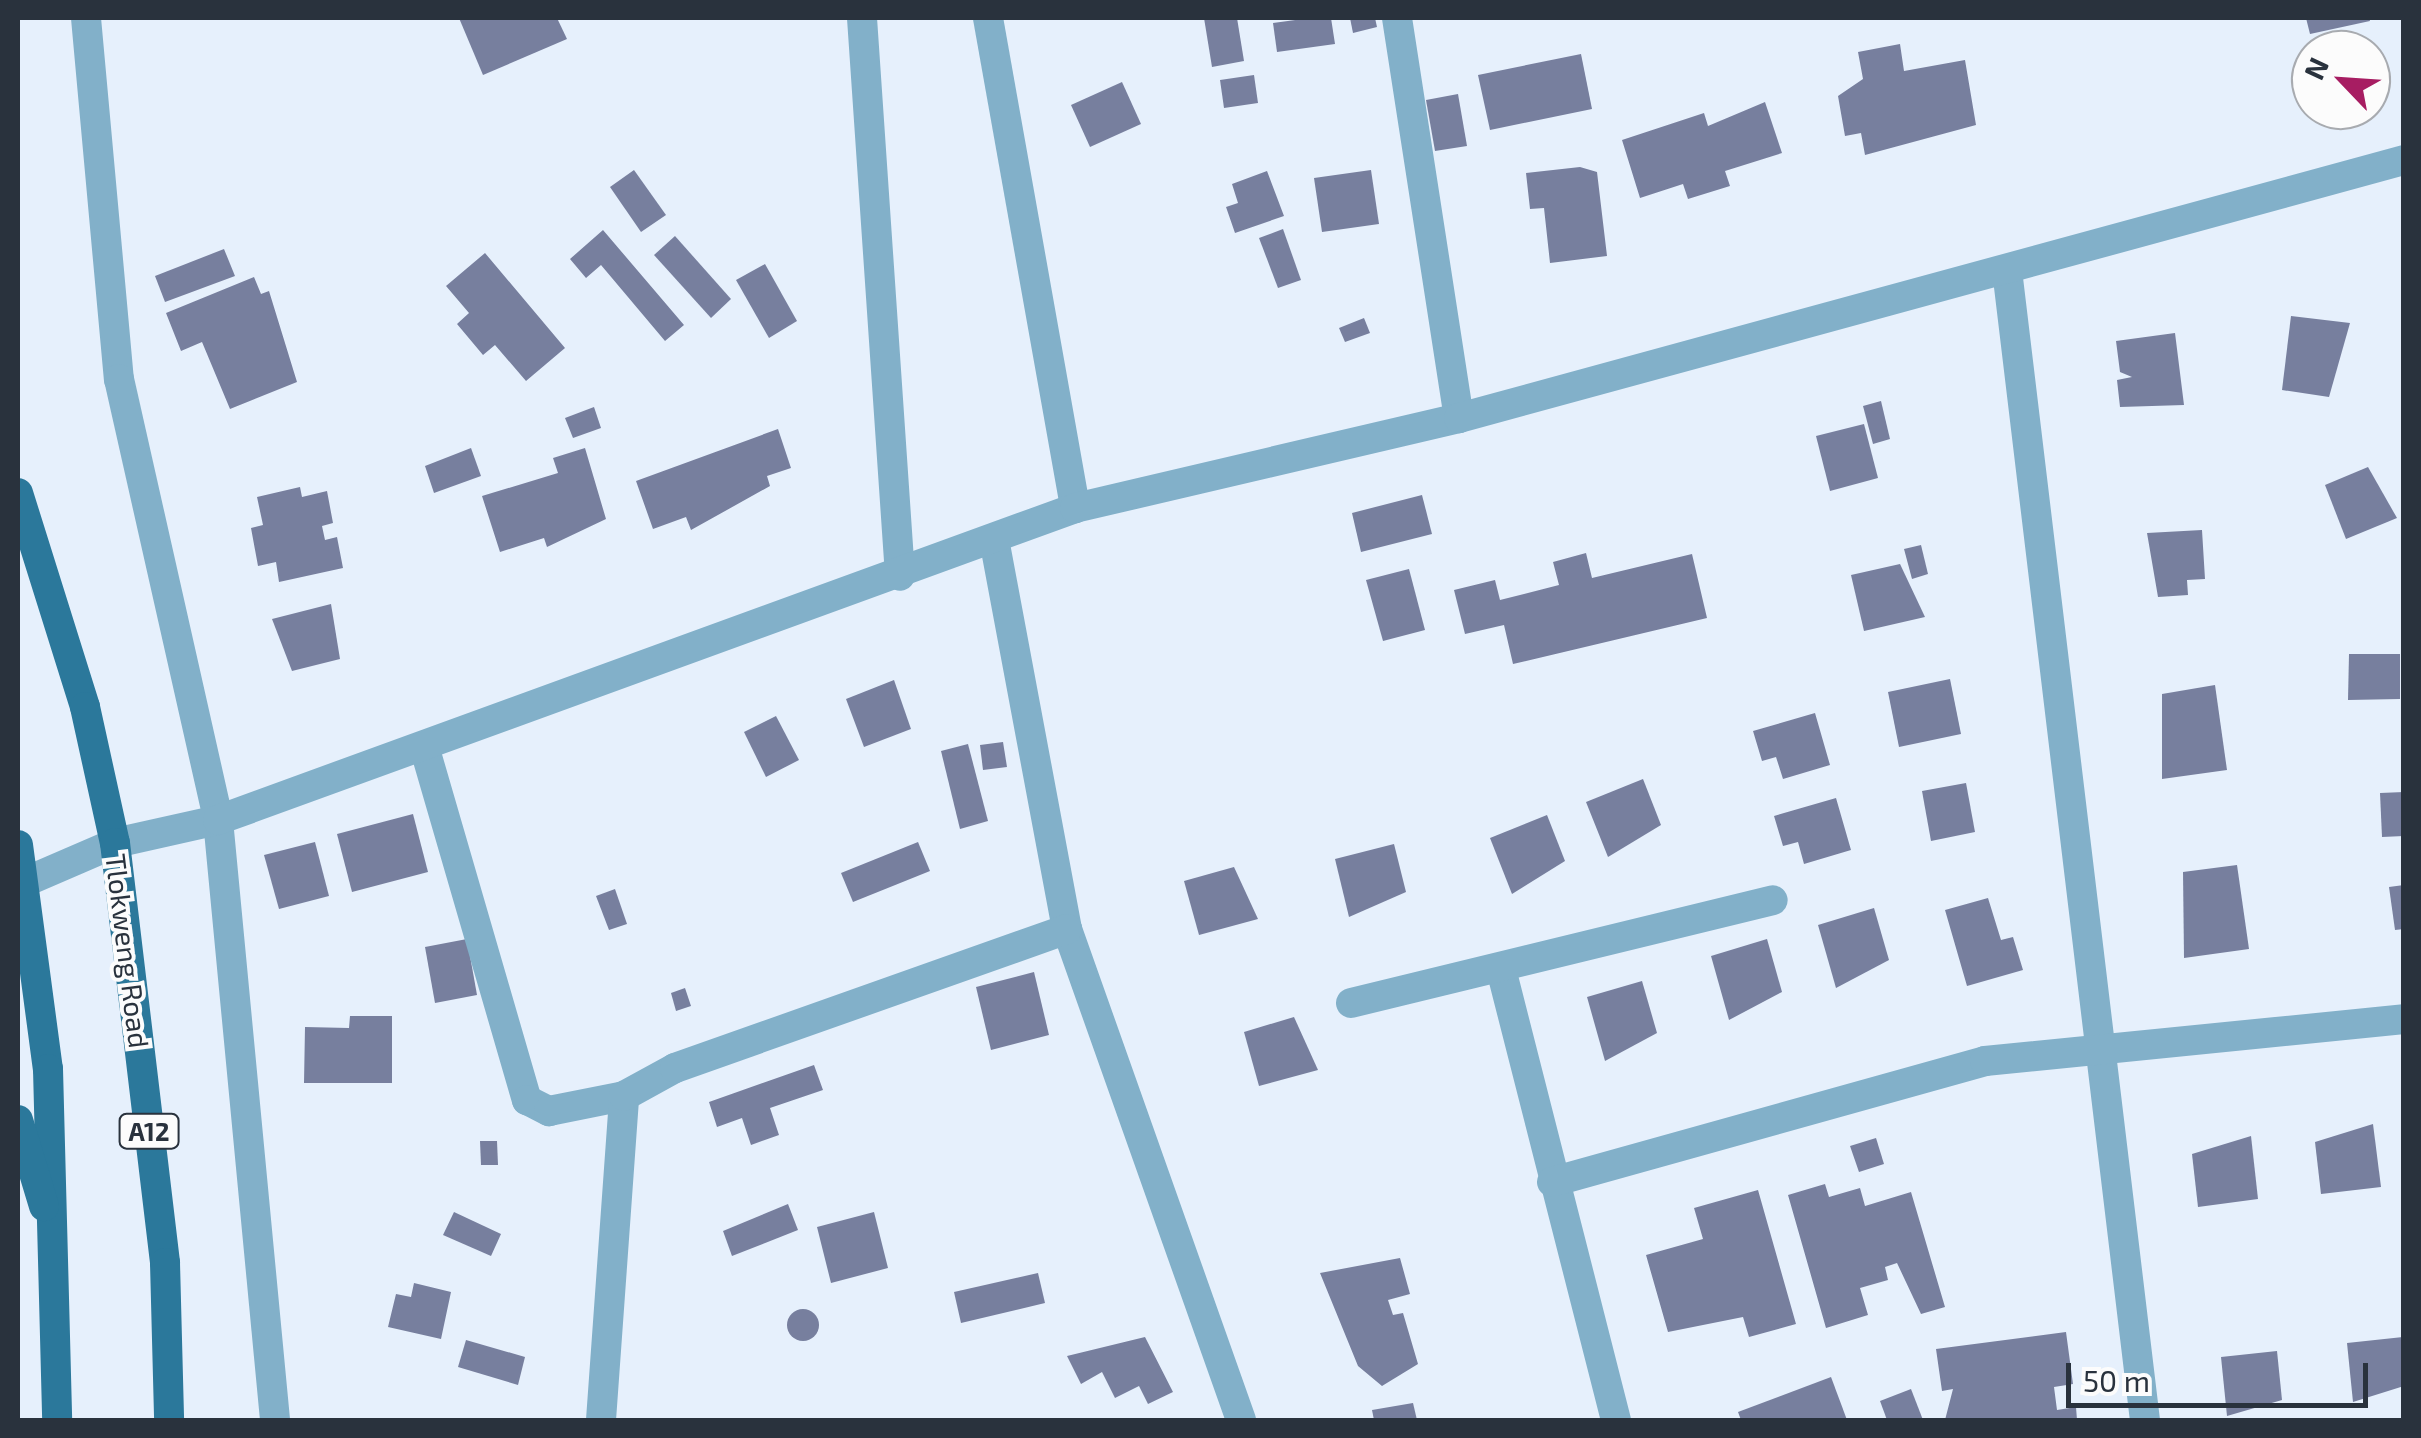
<!DOCTYPE html>
<style>
body{margin:0}
#map{position:relative;width:2421px;height:1438px;overflow:hidden;background:#e6f0fc;font-family:"Exo 2",sans-serif}
div>[style]{position:absolute}
.building>*{inset:0;background:#777f9e}
.round{border-radius:50%}
.street>*{height:30px;margin:-15px;padding:0 15px;transform-origin:15px;border-radius:15px;background:#82b0c9}
.primary>*{height:30px;margin:-15px;padding:0 15px;transform-origin:15px;border-radius:15px;background:#2b789b}
span{translate:-50% -50%;white-space:nowrap;text-align:center;line-height:1.15;-webkit-text-stroke:8px #fcfcfc;paint-order:stroke}
.shield-label span{padding:2px 8px;background:#fcfcfc;border:2px solid;border-radius:8px;-webkit-text-stroke-width:0}
.shield-label{font-size:25px;color:#29323d;font-weight:700}
.street-label{font-size:28px;color:#29323d}
.frame{position:absolute;inset:0;border:20px solid #29323d;pointer-events:none}
.north{position:absolute;left:2291px;top:30px;width:100px;height:100px;box-sizing:border-box;background:#fcfcfc;border:2px solid #a8abb0;border-radius:50%;rotate:295deg;font-size:28px;font-weight:700;line-height:40px;text-align:center;color:#29323d}
.north::after{content:'';display:block;margin:auto;width:35px;height:45px;background:#a71d62;clip-path:polygon(50% 0,100% 100%,50% 72%,0 100%)}
.scale{position:absolute;left:2066px;top:1363px;width:302px;height:45px;box-sizing:border-box;border:5px solid #29323d;border-top:0;padding-left:12px;font-size:30px;line-height:35px;white-space:nowrap;color:#29323d;-webkit-text-stroke:8px #fcfcfc;paint-order:stroke}
</style>
<div id="map">
<div class="building">
<i style="clip-path:polygon(459px 18px,557px 18px,567px 39px,483px 75px)"></i>
<i style="clip-path:polygon(1204px 18px,1237px 18px,1244px 61px,1212px 67px)"></i>
<i style="clip-path:polygon(1310px 18px,1331px 18px,1335px 44px,1277px 52px,1273px 23px)"></i>
<i style="clip-path:polygon(1350px 18px,1375px 18px,1377px 27px,1353px 33px)"></i>
<i style="clip-path:polygon(2306px 18px,2369px 18px,2370px 21px,2310px 34px)"></i>
<i style="clip-path:polygon(1900px 44px,1904px 71px,1965px 60px,1976px 125px,1865px 155px,1861px 133px,1845px 136px,1838px 96px,1863px 79px,1858px 52px)"></i>
<i style="clip-path:polygon(1581px 54px,1592px 109px,1490px 130px,1478px 75px)"></i>
<i style="clip-path:polygon(1254px 75px,1258px 103px,1224px 108px,1220px 80px)"></i>
<i style="clip-path:polygon(1122px 82px,1141px 124px,1090px 147px,1071px 105px)"></i>
<i style="clip-path:polygon(1458px 94px,1467px 146px,1435px 151px,1426px 100px)"></i>
<i style="clip-path:polygon(1765px 102px,1782px 153px,1725px 171px,1730px 186px,1688px 199px,1683px 184px,1640px 198px,1622px 140px,1704px 113px,1708px 126px)"></i>
<i style="clip-path:polygon(1580px 167px,1597px 172px,1607px 256px,1550px 263px,1544px 208px,1530px 209px,1526px 173px)"></i>
<i style="clip-path:polygon(634px 170px,666px 215px,641px 232px,610px 187px)"></i>
<i style="clip-path:polygon(1371px 170px,1379px 224px,1322px 232px,1314px 178px)"></i>
<i style="clip-path:polygon(1267px 171px,1284px 216px,1235px 233px,1226px 207px,1238px 203px,1232px 184px)"></i>
<i style="clip-path:polygon(1283px 229px,1301px 280px,1278px 288px,1259px 238px)"></i>
<i style="clip-path:polygon(603px 230px,684px 325px,665px 341px,601px 265px,586px 278px,570px 259px)"></i>
<i style="clip-path:polygon(675px 236px,731px 299px,711px 318px,654px 255px)"></i>
<i style="clip-path:polygon(224px 249px,235px 276px,165px 302px,155px 276px)"></i>
<i style="clip-path:polygon(485px 253px,565px 348px,526px 381px,495px 345px,483px 355px,457px 324px,469px 313px,446px 286px)"></i>
<i style="clip-path:polygon(765px 264px,797px 321px,769px 338px,736px 280px)"></i>
<i style="clip-path:polygon(254px 277px,261px 294px,269px 291px,297px 382px,230px 409px,202px 342px,181px 351px,166px 313px)"></i>
<i style="clip-path:polygon(2291px 316px,2350px 323px,2329px 397px,2282px 390px)"></i>
<i style="clip-path:polygon(1364px 318px,1370px 333px,1345px 342px,1339px 328px)"></i>
<i style="clip-path:polygon(2175px 333px,2184px 405px,2120px 407px,2117px 380px,2132px 377px,2120px 372px,2116px 341px)"></i>
<i style="clip-path:polygon(1881px 401px,1890px 439px,1873px 444px,1863px 406px)"></i>
<i style="clip-path:polygon(594px 407px,601px 428px,573px 438px,565px 418px)"></i>
<i style="clip-path:polygon(1864px 424px,1878px 478px,1830px 491px,1816px 436px)"></i>
<i style="clip-path:polygon(778px 429px,791px 468px,767px 476px,770px 486px,691px 530px,686px 517px,653px 529px,636px 481px)"></i>
<i style="clip-path:polygon(471px 448px,481px 476px,434px 493px,425px 466px)"></i>
<i style="clip-path:polygon(585px 448px,606px 519px,547px 547px,544px 538px,500px 552px,482px 496px,558px 473px,553px 458px)"></i>
<i style="clip-path:polygon(2368px 467px,2397px 518px,2346px 539px,2325px 485px)"></i>
<i style="clip-path:polygon(300px 487px,302px 497px,327px 491px,333px 523px,322px 526px,325px 540px,337px 537px,343px 568px,279px 582px,276px 562px,258px 566px,251px 528px,263px 525px,257px 497px)"></i>
<i style="clip-path:polygon(1422px 495px,1432px 534px,1361px 552px,1352px 513px)"></i>
<i style="clip-path:polygon(2202px 530px,2205px 579px,2187px 580px,2188px 595px,2158px 597px,2147px 533px)"></i>
<i style="clip-path:polygon(1921px 545px,1928px 574px,1912px 579px,1904px 549px)"></i>
<i style="clip-path:polygon(1586px 553px,1592px 578px,1692px 554px,1707px 618px,1513px 664px,1504px 625px,1465px 634px,1454px 590px,1495px 580px,1500px 600px,1559px 585px,1553px 562px)"></i>
<i style="clip-path:polygon(1900px 564px,1925px 617px,1864px 631px,1851px 575px)"></i>
<i style="clip-path:polygon(1409px 569px,1425px 630px,1383px 641px,1366px 580px)"></i>
<i style="clip-path:polygon(331px 604px,340px 659px,292px 671px,272px 619px)"></i>
<i style="clip-path:polygon(2349px 654px,2400px 654px,2400px 699px,2348px 700px)"></i>
<i style="clip-path:polygon(1950px 679px,1961px 734px,1899px 747px,1888px 692px)"></i>
<i style="clip-path:polygon(894px 680px,911px 729px,864px 747px,846px 699px)"></i>
<i style="clip-path:polygon(2215px 685px,2227px 770px,2162px 779px,2162px 694px)"></i>
<i style="clip-path:polygon(1815px 713px,1830px 765px,1783px 779px,1776px 757px,1762px 761px,1753px 731px)"></i>
<i style="clip-path:polygon(776px 716px,799px 760px,766px 777px,744px 732px)"></i>
<i style="clip-path:polygon(1003px 742px,1007px 767px,983px 770px,980px 745px)"></i>
<i style="clip-path:polygon(968px 744px,988px 821px,960px 829px,941px 751px)"></i>
<i style="clip-path:polygon(1643px 779px,1661px 825px,1608px 857px,1586px 802px)"></i>
<i style="clip-path:polygon(1966px 783px,1975px 832px,1931px 841px,1922px 791px)"></i>
<i style="clip-path:polygon(2404px 792px,2404px 836px,2382px 837px,2380px 793px)"></i>
<i style="clip-path:polygon(1836px 798px,1851px 850px,1804px 864px,1798px 842px,1783px 846px,1774px 816px)"></i>
<i style="clip-path:polygon(413px 814px,428px 872px,352px 892px,337px 834px)"></i>
<i style="clip-path:polygon(1547px 815px,1565px 861px,1512px 894px,1490px 838px)"></i>
<i style="clip-path:polygon(315px 842px,329px 896px,279px 909px,264px 855px)"></i>
<i style="clip-path:polygon(918px 842px,930px 871px,853px 902px,841px 873px)"></i>
<i style="clip-path:polygon(1394px 844px,1406px 892px,1349px 917px,1335px 859px)"></i>
<i style="clip-path:polygon(2237px 865px,2249px 949px,2184px 958px,2183px 872px)"></i>
<i style="clip-path:polygon(1234px 867px,1258px 919px,1199px 935px,1184px 881px)"></i>
<i style="clip-path:polygon(2404px 885px,2404px 929px,2395px 930px,2389px 887px)"></i>
<i style="clip-path:polygon(615px 889px,627px 924px,609px 930px,596px 896px)"></i>
<i style="clip-path:polygon(1988px 898px,2001px 940px,2013px 937px,2023px 970px,1967px 986px,1945px 910px)"></i>
<i style="clip-path:polygon(1874px 908px,1889px 960px,1836px 988px,1818px 925px)"></i>
<i style="clip-path:polygon(467px 939px,477px 995px,435px 1003px,425px 947px)"></i>
<i style="clip-path:polygon(1767px 939px,1782px 992px,1729px 1020px,1711px 956px)"></i>
<i style="clip-path:polygon(1034px 972px,1049px 1035px,991px 1050px,976px 987px)"></i>
<i style="clip-path:polygon(1642px 981px,1657px 1033px,1605px 1061px,1587px 997px)"></i>
<i style="clip-path:polygon(685px 988px,691px 1006px,676px 1011px,671px 993px)"></i>
<i style="clip-path:polygon(350px 1016px,392px 1016px,392px 1083px,304px 1083px,305px 1027px,349px 1028px)"></i>
<i style="clip-path:polygon(1294px 1017px,1318px 1070px,1259px 1086px,1244px 1032px)"></i>
<i style="clip-path:polygon(814px 1065px,823px 1090px,770px 1108px,779px 1135px,751px 1145px,742px 1118px,717px 1127px,709px 1102px)"></i>
<i style="clip-path:polygon(2373px 1124px,2381px 1187px,2321px 1194px,2315px 1142px)"></i>
<i style="clip-path:polygon(2251px 1136px,2258px 1199px,2198px 1207px,2192px 1154px)"></i>
<i style="clip-path:polygon(1876px 1138px,1884px 1164px,1859px 1172px,1850px 1146px)"></i>
<i style="clip-path:polygon(480px 1141px,497px 1141px,498px 1165px,481px 1165px)"></i>
<i style="clip-path:polygon(1825px 1184px,1829px 1197px,1860px 1188px,1865px 1206px,1911px 1192px,1945px 1307px,1921px 1314px,1897px 1263px,1885px 1267px,1888px 1280px,1860px 1288px,1868px 1315px,1826px 1328px,1788px 1195px)"></i>
<i style="clip-path:polygon(1758px 1190px,1796px 1324px,1749px 1337px,1743px 1317px,1668px 1332px,1646px 1255px,1703px 1239px,1694px 1208px)"></i>
<i style="clip-path:polygon(788px 1204px,798px 1230px,732px 1256px,723px 1231px)"></i>
<i style="clip-path:polygon(454px 1212px,501px 1234px,491px 1256px,443px 1235px)"></i>
<i style="clip-path:polygon(874px 1212px,888px 1268px,831px 1283px,817px 1227px)"></i>
<i style="clip-path:polygon(1400px 1258px,1410px 1294px,1388px 1300px,1393px 1315px,1403px 1313px,1418px 1364px,1382px 1386px,1358px 1366px,1320px 1273px)"></i>
<i style="clip-path:polygon(1038px 1273px,1045px 1303px,961px 1323px,954px 1292px)"></i>
<i style="clip-path:polygon(414px 1283px,451px 1292px,441px 1339px,388px 1327px,396px 1294px,411px 1297px)"></i>
<i class="round" style="left:787px;top:1309px;width:32px;height:32px"></i>
<i style="clip-path:polygon(2066px 1332px,2073px 1384px,2054px 1387px,2057px 1410px,2076px 1407px,2077px 1420px,1945px 1420px,1953px 1389px,1942px 1391px,1936px 1349px)"></i>
<i style="clip-path:polygon(1145px 1337px,1173px 1392px,1148px 1404px,1139px 1386px,1115px 1398px,1102px 1372px,1081px 1384px,1067px 1356px)"></i>
<i style="clip-path:polygon(2403px 1337px,2404px 1386px,2353px 1402px,2347px 1343px)"></i>
<i style="clip-path:polygon(466px 1340px,525px 1357px,518px 1385px,458px 1367px)"></i>
<i style="clip-path:polygon(2277px 1351px,2282px 1400px,2227px 1416px,2221px 1357px)"></i>
<i style="clip-path:polygon(1831px 1377px,1847px 1420px,1741px 1420px,1738px 1412px)"></i>
<i style="clip-path:polygon(1911px 1389px,1923px 1420px,1887px 1420px,1880px 1401px)"></i>
<i style="clip-path:polygon(1413px 1403px,1417px 1420px,1374px 1420px,1372px 1410px)"></i>
</div>
<div class="street">
<i style="left:86px;top:18px;width:363px;rotate:84.8deg"></i>
<i style="left:119px;top:379px;width:452px;rotate:77.3deg"></i>
<i style="left:218px;top:820px;width:603px;rotate:84.57deg"></i>
<i style="left:862px;top:18px;width:559px;rotate:86.1deg"></i>
<i style="left:988px;top:18px;width:498px;rotate:79.9deg"></i>
<i style="left:1397px;top:18px;width:405px;rotate:81.2deg"></i>
<i style="left:2007px;top:270px;width:1158px;rotate:83.16deg"></i>
<i style="left:994px;top:539px;width:397px;rotate:79.4deg"></i>
<i style="left:1067px;top:929px;width:521px;rotate:70.49deg"></i>
<i style="left:424px;top:746px;width:369px;rotate:73.8deg"></i>
<i style="left:527px;top:1100px;width:25px;rotate:27deg"></i>
<i style="left:549px;top:1111px;width:76px;rotate:-11.3deg"></i>
<i style="left:18px;top:885px;width:106px;rotate:-23.4deg"></i>
<i style="left:115px;top:843px;width:106px;rotate:-12.6deg"></i>
<i style="left:218px;top:820px;width:912px;rotate:-20deg"></i>
<i style="left:1075px;top:508px;width:394px;rotate:-13.2deg"></i>
<i style="left:1459px;top:418px;width:980px;rotate:-15.27deg"></i>
<i style="left:1501px;top:969px;width:465px;rotate:75.7deg"></i>
<i style="left:1351px;top:1003px;width:434px;rotate:-13.7deg"></i>
<i style="left:1552px;top:1182px;width:450px;rotate:-15.6deg"></i>
<i style="left:1985px;top:1061px;width:421px;rotate:-5.7deg"></i>
<i style="left:601px;top:1420px;width:325px;rotate:-85.9deg"></i>
<i style="left:624px;top:1096px;width:58px;rotate:-28.8deg"></i>
<i style="left:675px;top:1068px;width:416px;rotate:-19.5deg"></i>
</div>
<div class="primary">
<i style="left:18px;top:493px;width:224px;rotate:72.6deg"></i>
<i style="left:85px;top:707px;width:139px;rotate:77.6deg"></i>
<i style="left:115px;top:843px;width:423px;rotate:83.2deg"></i>
<i style="left:165px;top:1263px;width:157px;rotate:88.5deg"></i>
<i style="left:18px;top:845px;width:226px;rotate:82.4deg"></i>
<i style="left:48px;top:1069px;width:351px;rotate:88.5deg"></i>
<i style="left:18px;top:1120px;width:90px;rotate:73.2deg"></i>
</div>
<div class="shield-label">
<span style="left:149px;top:1131px">A12</span>
</div>
<div class="street-label">
<span style="left:128px;top:951px;rotate:83deg">Tlokweng Road</span>
</div>
<div class="frame"></div>
<div class="north">N</div>
<div class="scale">50 m</div>
</div>
